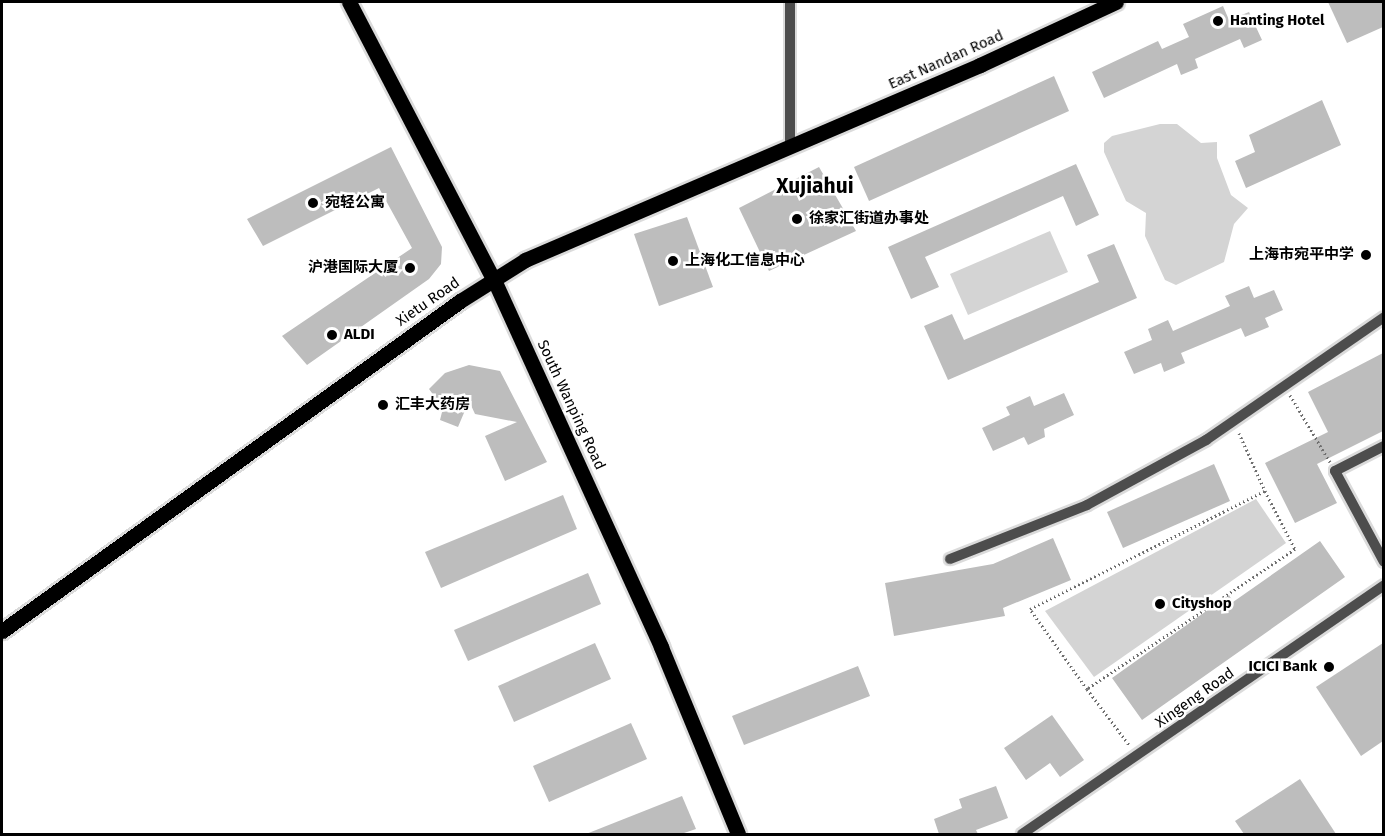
<!DOCTYPE html>
<meta charset="utf-8">
<style>
body{margin:0}
#map{position:relative;width:1385px;height:836px;overflow:hidden;background:#fff;font-family:"Fira Sans","Noto Sans SC",sans-serif}
div>[style]{position:absolute}
.green>*{inset:0;background:#d4d4d4}
.building>*{inset:0;background:#bdbdbd}
.path>*{height:3px;margin-top:-1.5px;transform-origin:0;background:repeating-linear-gradient(90deg,#6f6f6f 0 1.5px,transparent 0 4.5px)}
.roads{filter:drop-shadow(2px 0 #dbdbdb) drop-shadow(-2px 0 #dbdbdb) drop-shadow(0 2px #dbdbdb) drop-shadow(0 -2px #dbdbdb)}
.minor>*{height:10px;margin:-5px;padding:0 5px;transform-origin:5px;border-radius:5px;background:#4d4d4d}
.major>*{height:15px;margin:-7.5px;padding:0 7.5px;transform-origin:7.5px;border-radius:7.5px;background:#000}
.dots>*{width:16px;height:16px;translate:-50% -50%;box-sizing:border-box;border:3px solid #fff;border-radius:50%}
span{translate:-50% -50%;white-space:nowrap;text-align:center;line-height:1.15;-webkit-text-stroke:5px #fff;paint-order:stroke}
.poi-label{font-size:15px;color:#000;font-weight:700}
.left{translate:0 -50%;text-align:left}
.right{translate:-100% -50%;text-align:right}
.street-label{font-size:15px;color:#000}
.district-label{font-size:21px;color:#000;font-weight:700}
.frame{position:absolute;inset:0;border:3px solid #000;pointer-events:none}
</style>
<div id="map">
<div class="green">
<i style="clip-path:polygon(1160px 124px,1177px 124px,1201px 143px,1217px 142px,1217px 158px,1231px 195px,1248px 208px,1234px 224px,1224px 262px,1176px 285px,1165px 280px,1145px 236px,1146px 213px,1126px 201px,1104px 152px,1104px 143px,1112px 136px)"></i>
<i style="clip-path:polygon(1050px 231px,1068px 272px,968px 315px,950px 274px)"></i>
<i style="clip-path:polygon(1256px 499px,1286px 543px,1094px 677px,1045px 611px)"></i>
</div>
<div class="building">
<i style="clip-path:polygon(1328px 2px,1383px 2px,1383px 27px,1347px 43px)"></i>
<i style="clip-path:polygon(1223px 6px,1229px 20px,1249px 12px,1262px 40px,1244px 48px,1240px 39px,1195px 59px,1198px 68px,1181px 75px,1177px 64px,1104px 98px,1092px 72px,1158px 41px,1162px 49px,1189px 37px,1183px 24px)"></i>
<i style="clip-path:polygon(1054px 76px,1069px 111px,869px 201px,854px 167px)"></i>
<i style="clip-path:polygon(1322px 100px,1341px 145px,1246px 188px,1235px 161px,1255px 152px,1249px 135px)"></i>
<i style="clip-path:polygon(391px 147px,442px 247px,441px 264px,429px 279px,307px 365px,282px 336px,412px 248px,379px 188px,263px 246px,247px 219px)"></i>
<i style="clip-path:polygon(1076px 164px,1099px 215px,1076px 226px,1063px 196px,925px 257px,939px 287px,911px 299px,888px 247px)"></i>
<i style="clip-path:polygon(819px 167px,856px 231px,769px 271px,739px 208px)"></i>
<i style="clip-path:polygon(687px 217px,713px 287px,659px 306px,634px 234px)"></i>
<i style="clip-path:polygon(1114px 244px,1137px 298px,948px 380px,924px 326px,952px 314px,964px 340px,1099px 282px,1087px 255px)"></i>
<i style="clip-path:polygon(1249px 286px,1254px 298px,1274px 290px,1283px 310px,1265px 318px,1269px 327px,1245px 337px,1241px 328px,1181px 353px,1185px 363px,1164px 372px,1161px 363px,1134px 374px,1124px 352px,1152px 340px,1148px 329px,1168px 320px,1173px 331px,1230px 306px,1225px 296px)"></i>
<i style="clip-path:polygon(1383px 353px,1383px 431px,1317px 464px,1337px 503px,1295px 523px,1265px 463px,1328px 432px,1308px 392px)"></i>
<i style="clip-path:polygon(469px 365px,500px 371px,547px 462px,505px 481px,485px 436px,517px 422px,475px 414px,469px 401px,458px 427px,440px 420px,443px 408px,429px 389px,445px 373px)"></i>
<i style="clip-path:polygon(1064px 393px,1074px 415px,1044px 429px,1045px 437px,1028px 445px,1024px 437px,993px 451px,982px 428px,1010px 415px,1006px 407px,1030px 396px,1034px 406px)"></i>
<i style="clip-path:polygon(1214px 464px,1230px 501px,1123px 548px,1107px 512px)"></i>
<i style="clip-path:polygon(563px 495px,577px 529px,441px 588px,425px 552px)"></i>
<i style="clip-path:polygon(1053px 538px,1071px 580px,1003px 608px,1005px 616px,894px 636px,885px 583px,993px 564px)"></i>
<i style="clip-path:polygon(1320px 541px,1345px 577px,1142px 720px,1112px 678px,1229px 595px,1233px 602px)"></i>
<i style="clip-path:polygon(588px 573px,601px 604px,468px 661px,454px 630px)"></i>
<i style="clip-path:polygon(595px 643px,611px 679px,514px 722px,498px 686px)"></i>
<i style="clip-path:polygon(1383px 643px,1383px 741px,1361px 756px,1316px 687px)"></i>
<i style="clip-path:polygon(858px 666px,870px 696px,744px 745px,732px 716px)"></i>
<i style="clip-path:polygon(1052px 715px,1084px 760px,1060px 777px,1050px 763px,1026px 780px,1004px 748px)"></i>
<i style="clip-path:polygon(631px 723px,647px 759px,549px 802px,533px 766px)"></i>
<i style="clip-path:polygon(1300px 779px,1336px 834px,1244px 834px,1235px 821px)"></i>
<i style="clip-path:polygon(996px 786px,1008px 818px,976px 830px,978px 834px,939px 834px,934px 819px,962px 808px,959px 799px)"></i>
<i style="clip-path:polygon(682px 796px,696px 829px,681px 834px,586px 834px)"></i>
</div>
<div class="path">
<i style="left:1290px;top:395px;width:78px;rotate:59.2deg"></i>
<i style="left:1239px;top:433px;width:64px;rotate:65.9deg"></i>
<i style="left:1087px;top:689px;width:98px;rotate:-125.5deg"></i>
<i style="left:1030px;top:609px;width:263px;rotate:-26.7deg"></i>
<i style="left:1265px;top:491px;width:65px;rotate:62.7deg"></i>
<i style="left:1295px;top:549px;width:251px;rotate:146.1deg"></i>
<i style="left:1087px;top:689px;width:71px;rotate:53deg"></i>
</div>
<div class="roads">
<div class="minor">
<i style="left:790px;top:148px;width:146px;rotate:-90deg"></i>
<i style="left:1384px;top:446px;width:55px;rotate:153deg"></i>
<i style="left:1335px;top:471px;width:103px;rotate:61.7deg"></i>
<i style="left:950px;top:559px;width:147px;rotate:-21.5deg"></i>
<i style="left:1087px;top:505px;width:136px;rotate:-28.6deg"></i>
<i style="left:1206px;top:440px;width:216px;rotate:-34.6deg"></i>
<i style="left:1022px;top:834px;width:439px;rotate:-34.5deg"></i>
</div>
<div class="major">
<i style="left:349px;top:2px;width:314px;rotate:62.5deg"></i>
<i style="left:494px;top:280px;width:403px;rotate:65.5deg"></i>
<i style="left:661px;top:647px;width:202px;rotate:67.6deg"></i>
<i style="left:2px;top:631px;width:565px;rotate:-35.77deg"></i>
<i style="left:460px;top:301px;width:77px;rotate:-32.2deg"></i>
<i style="left:525px;top:260px;width:495px;rotate:-23.2deg"></i>
<i style="left:980px;top:65px;width:150px;rotate:-24.9deg"></i>
</div>
</div>
<div class="dots">
<i style="left:1218px;top:21px;background:#000"></i>
<i style="left:313px;top:203px;background:#000"></i>
<i style="left:797px;top:219px;background:#000"></i>
<i style="left:1366px;top:255px;background:#000"></i>
<i style="left:673px;top:261px;background:#000"></i>
<i style="left:410px;top:268px;background:#000"></i>
<i style="left:332px;top:335px;background:#000"></i>
<i style="left:383px;top:405px;background:#000"></i>
<i style="left:1160px;top:604px;background:#000"></i>
<i style="left:1329px;top:667px;background:#000"></i>
</div>
<div class="poi-label">
<span class="left" style="left:1230px;top:21px">Hanting Hotel</span>
<span class="left" style="left:325px;top:203px">宛轻公寓</span>
<span class="left" style="left:809px;top:219px">徐家汇街道办事处</span>
<span class="right" style="left:1354px;top:255px">上海市宛平中学</span>
<span class="left" style="left:685px;top:261px">上海化工信息中心</span>
<span class="right" style="left:398px;top:268px">沪港国际大厦</span>
<span class="left" style="left:344px;top:335px">ALDI</span>
<span class="left" style="left:395px;top:405px">汇丰大药房</span>
<span class="left" style="left:1172px;top:604px">Cityshop</span>
<span class="right" style="left:1317px;top:667px">ICICI Bank</span>
</div>
<div class="street-label">
<span style="left:946px;top:60px;rotate:-24deg">East Nandan Road</span>
<span style="left:428px;top:302px;rotate:-35deg">Xietu Road</span>
<span style="left:571px;top:405px;rotate:65deg">South Wanping Road</span>
<span style="left:1195px;top:698px;rotate:-35deg">Xingeng Road</span>
</div>
<div class="district-label">
<span style="left:815px;top:186px">Xujiahui</span>
</div>
<div class="frame"></div>
</div>
